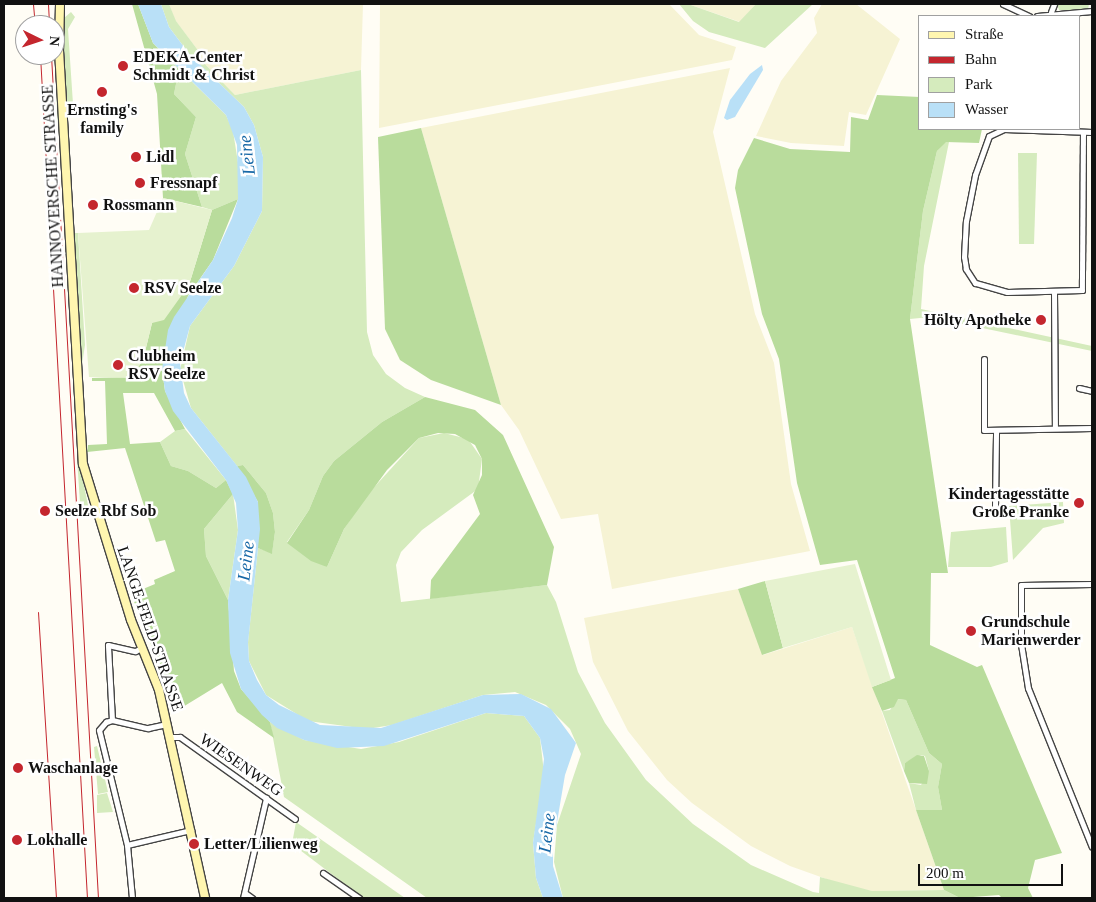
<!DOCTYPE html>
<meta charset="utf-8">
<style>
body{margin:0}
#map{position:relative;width:1096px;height:902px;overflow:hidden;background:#fffdf5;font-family:"Times New Roman",serif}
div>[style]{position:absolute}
.farmland>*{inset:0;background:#f6f3d4}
.green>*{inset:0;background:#d5ebbd}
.forest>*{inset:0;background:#b9dc9c}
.pitch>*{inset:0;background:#e6f2cf}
.water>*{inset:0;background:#b9e0f7}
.roads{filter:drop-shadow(1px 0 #444) drop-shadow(-1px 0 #444) drop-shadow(0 1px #444) drop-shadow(0 -1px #444)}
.street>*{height:5px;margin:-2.5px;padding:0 2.5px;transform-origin:2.5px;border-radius:2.5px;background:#fff}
.secondary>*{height:8px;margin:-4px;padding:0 4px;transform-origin:4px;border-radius:4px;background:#fff6b0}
.rail>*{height:1px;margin:-0.5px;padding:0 0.5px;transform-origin:0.5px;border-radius:0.5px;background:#c4262e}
.dots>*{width:14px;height:14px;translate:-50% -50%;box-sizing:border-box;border:2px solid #fff;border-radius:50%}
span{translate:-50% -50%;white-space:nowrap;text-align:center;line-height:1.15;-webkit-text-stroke:5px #fff;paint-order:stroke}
.poi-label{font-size:16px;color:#111;font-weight:700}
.left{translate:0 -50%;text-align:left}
.right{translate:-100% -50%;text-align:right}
.street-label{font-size:16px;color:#111}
.water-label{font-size:18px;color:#1768a6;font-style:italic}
.frame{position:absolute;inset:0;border:5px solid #111;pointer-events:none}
.legend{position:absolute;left:918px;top:15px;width:162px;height:115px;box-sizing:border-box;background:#fff;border:1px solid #a0a0a0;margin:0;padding:6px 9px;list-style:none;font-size:15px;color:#111}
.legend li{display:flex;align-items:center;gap:10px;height:25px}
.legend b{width:25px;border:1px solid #a0a0a0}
.north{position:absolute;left:15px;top:15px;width:50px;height:50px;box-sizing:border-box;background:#fff;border:1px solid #a0a0a0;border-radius:50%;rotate:94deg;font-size:14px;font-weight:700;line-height:20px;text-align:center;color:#111}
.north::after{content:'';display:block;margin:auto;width:18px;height:22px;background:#c4262e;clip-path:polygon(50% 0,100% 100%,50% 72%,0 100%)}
.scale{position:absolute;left:918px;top:864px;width:145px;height:22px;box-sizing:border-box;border:2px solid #111;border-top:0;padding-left:6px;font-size:15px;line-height:18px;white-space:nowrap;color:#111;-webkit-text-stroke:4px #fff;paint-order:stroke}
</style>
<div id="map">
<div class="farmland">
<i style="clip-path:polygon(169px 4px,363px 4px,361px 70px,235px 95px,197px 56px,200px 53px,175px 20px)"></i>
<i style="clip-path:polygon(380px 4px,669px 4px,699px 35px,736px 47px,732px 60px,379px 128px)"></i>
<i style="clip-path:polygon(688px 4px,756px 4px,740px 22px)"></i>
<i style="clip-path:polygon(822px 4px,856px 4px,900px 39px,866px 115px,849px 112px,844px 146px,791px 143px,756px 136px,781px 81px,817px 33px,814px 18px)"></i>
<i style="clip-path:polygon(730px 68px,713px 132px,755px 314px,774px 363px,791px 484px,810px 551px,612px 589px,598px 514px,561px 519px,519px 430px,501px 405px,421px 128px)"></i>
<i style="clip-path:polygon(738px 589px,763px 655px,852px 627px,944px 890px,872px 891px,846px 886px,790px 866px,751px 846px,692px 803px,667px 780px,628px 731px,593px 662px,584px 618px)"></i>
</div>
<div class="green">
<i style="clip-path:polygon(161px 4px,169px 4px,176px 21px,200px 53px,197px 56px,235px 95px,361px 70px,367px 332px,373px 355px,386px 374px,405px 388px,425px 397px,382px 422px,334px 461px,323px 476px,309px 510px,287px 542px,327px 567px,344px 529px,367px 495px,419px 438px,444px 433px,468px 439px,482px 459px,478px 489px,422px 530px,401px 552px,396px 565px,401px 602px,547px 585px,556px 602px,578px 672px,605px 723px,646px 780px,693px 824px,751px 865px,813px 892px,819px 893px,820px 877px,872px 891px,944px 890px,960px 898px,563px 898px,554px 862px,557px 825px,581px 754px,570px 729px,546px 705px,515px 692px,483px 695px,392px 725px,367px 729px,308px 721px,266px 695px,249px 661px,248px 642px,258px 548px,272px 553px,275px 532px,273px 513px,266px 493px,243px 465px,237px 466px,191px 408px,180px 370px,190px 326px,234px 266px,262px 211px,263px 157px,254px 125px,244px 107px,190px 55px,169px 27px)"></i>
<i style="clip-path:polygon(679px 4px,688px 4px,739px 22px,756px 4px,813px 4px,765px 48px,709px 32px,693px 21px)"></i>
<i style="clip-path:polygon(1057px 4px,1089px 4px,1088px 10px,1059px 10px)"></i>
<i style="clip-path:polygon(71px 12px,75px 17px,68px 29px,73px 104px,67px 107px,63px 31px,64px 18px)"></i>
<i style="clip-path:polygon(55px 27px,59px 115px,62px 162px,57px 116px)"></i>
<i style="clip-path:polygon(179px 69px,226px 115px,233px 131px,239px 169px,238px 199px,212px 210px,202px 207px,185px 154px,196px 117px,174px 94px)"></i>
<i style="clip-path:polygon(945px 142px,949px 142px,924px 266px,921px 309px,1092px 346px,1092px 351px,930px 317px,910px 319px,923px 211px,937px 151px)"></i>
<i style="clip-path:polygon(1018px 153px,1037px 153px,1034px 244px,1019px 244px)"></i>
<i style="clip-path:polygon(74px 233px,78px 233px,85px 345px,82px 364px)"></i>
<i style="clip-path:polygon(185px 429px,226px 480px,216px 488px,188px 471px,171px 466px,160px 442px,175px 431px)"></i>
<i style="clip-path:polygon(77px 451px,90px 515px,81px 517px,77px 459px)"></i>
<i style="clip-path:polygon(233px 494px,238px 530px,228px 600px,206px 556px,204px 529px)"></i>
<i style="clip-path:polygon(1063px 502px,1064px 523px,1043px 528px,1013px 560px,1009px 506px)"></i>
<i style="clip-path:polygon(1006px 527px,1008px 562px,991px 567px,948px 567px,951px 532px)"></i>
<i style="clip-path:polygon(897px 699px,906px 700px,929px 753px,942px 764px,938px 787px,942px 810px,916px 810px,909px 783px,921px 785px,929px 771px,925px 756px,921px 755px,905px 763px,904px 771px,882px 711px,890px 710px)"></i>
<i style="clip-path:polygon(486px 713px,524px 716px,540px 738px,544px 773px,533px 843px,536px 878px,543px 898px,427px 898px,284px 797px,270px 722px,304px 740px,361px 749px,399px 742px)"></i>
<i style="clip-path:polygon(97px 746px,108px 792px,98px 794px,94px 747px)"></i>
<i style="clip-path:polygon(107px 793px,113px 812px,97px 813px,97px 795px)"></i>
<i style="clip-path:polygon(296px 822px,405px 898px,363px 898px,292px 844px)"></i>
</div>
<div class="forest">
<i style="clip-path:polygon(132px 4px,138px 4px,153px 43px,179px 69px,174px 94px,196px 117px,185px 154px,202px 207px,163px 198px,157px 94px)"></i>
<i style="clip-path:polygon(877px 95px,920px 97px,920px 129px,982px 129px,979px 143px,946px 142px,937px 151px,923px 211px,910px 319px,948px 573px,931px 573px,930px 645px,977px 667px,982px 665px,1062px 853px,1035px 860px,1028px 888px,1033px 898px,1002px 898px,999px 895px,960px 898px,944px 890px,916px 810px,942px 810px,938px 787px,942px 764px,929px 753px,906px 700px,898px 699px,894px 707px,882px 711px,872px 687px,895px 678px,857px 560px,820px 565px,797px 483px,779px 359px,762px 314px,735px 188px,738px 170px,754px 138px,790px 149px,850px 152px,851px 117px,868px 120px)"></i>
<i style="clip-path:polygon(421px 128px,501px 405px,431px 380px,400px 360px,385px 329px,378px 137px)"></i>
<i style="clip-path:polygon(238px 199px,213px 260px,188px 296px,162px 369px,165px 391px,185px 429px,175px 431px,154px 393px,123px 393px,130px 444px,160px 442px,171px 466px,188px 471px,216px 488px,226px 480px,233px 494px,204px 529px,206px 556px,228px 600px,234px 671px,241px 689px,270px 722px,274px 738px,237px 712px,222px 683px,173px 713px,163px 675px,131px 594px,155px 584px,154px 580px,175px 571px,165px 540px,156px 542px,125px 448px,87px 452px,88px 445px,107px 444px,105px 381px,92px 381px,92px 378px,131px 377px,143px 360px,152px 323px,189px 285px,212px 210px)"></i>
<i style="clip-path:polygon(425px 397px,475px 410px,503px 435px,554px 547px,547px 585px,430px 599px,431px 580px,480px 514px,473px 495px,482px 475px,482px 459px,475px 445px,455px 434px,438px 433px,419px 438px,387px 470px,344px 529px,327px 567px,311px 561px,287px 543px,309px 510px,323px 476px,334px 461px,382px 422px)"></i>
<i style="clip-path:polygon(243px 465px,266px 493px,273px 513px,275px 532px,272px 554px,258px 548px,258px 502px,237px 466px)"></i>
<i style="clip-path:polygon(765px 581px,783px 648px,762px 655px,738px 589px)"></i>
<i style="clip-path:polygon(917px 755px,924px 756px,929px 771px,927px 784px,909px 783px,904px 771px,905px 763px)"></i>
</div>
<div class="pitch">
<i style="clip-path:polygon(163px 198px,212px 210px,189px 285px,164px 320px,152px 323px,143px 360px,131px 378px,89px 377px,78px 233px,149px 230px)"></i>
<i style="clip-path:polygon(855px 564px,891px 680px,872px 687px,852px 627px,783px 648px,765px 581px)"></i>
</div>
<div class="water">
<i style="clip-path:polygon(138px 4px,161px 4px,169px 27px,190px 55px,244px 107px,254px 125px,263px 157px,262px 211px,234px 266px,190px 326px,180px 363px,184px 393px,191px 408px,246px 477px,258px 502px,260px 529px,248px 643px,249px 661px,257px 680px,266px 695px,279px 705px,320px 725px,381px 728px,483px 695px,521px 694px,551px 709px,576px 743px,565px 775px,553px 846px,553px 866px,563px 898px,543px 898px,536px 878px,533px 843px,544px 759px,540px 738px,524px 716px,486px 713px,384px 746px,337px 748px,304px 740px,277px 728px,262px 715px,241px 689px,230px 653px,228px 600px,238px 530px,236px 503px,226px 480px,173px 411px,165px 391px,162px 369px,168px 330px,174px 317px,213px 260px,232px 218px,238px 199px,237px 145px,226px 115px,153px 43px)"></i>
<i style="clip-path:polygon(762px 65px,763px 70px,735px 117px,727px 120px,724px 118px,730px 100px,750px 74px)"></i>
</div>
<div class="roads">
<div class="street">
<i style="left:1003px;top:4px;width:29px;rotate:25deg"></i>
<i style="left:1051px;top:12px;width:9px;rotate:-69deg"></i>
<i style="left:1037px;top:16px;width:55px;rotate:-5.2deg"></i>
<i style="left:1083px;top:132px;width:158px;rotate:90.4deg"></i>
<i style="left:1082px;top:290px;width:75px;rotate:178.5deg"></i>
<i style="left:1007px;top:292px;width:33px;rotate:-164deg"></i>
<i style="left:975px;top:283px;width:17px;rotate:-123deg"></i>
<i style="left:966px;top:269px;width:12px;rotate:-99deg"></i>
<i style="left:964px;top:257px;width:36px;rotate:-87deg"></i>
<i style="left:966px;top:221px;width:47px;rotate:-78.9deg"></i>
<i style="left:975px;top:175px;width:41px;rotate:-70.3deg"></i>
<i style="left:989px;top:136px;width:17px;rotate:-25deg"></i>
<i style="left:1004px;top:129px;width:88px;rotate:2deg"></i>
<i style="left:1054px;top:292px;width:136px;rotate:89.6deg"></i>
<i style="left:984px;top:359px;width:71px;rotate:90deg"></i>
<i style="left:984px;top:430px;width:108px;rotate:-1.1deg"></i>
<i style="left:1079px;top:388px;width:13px;rotate:13deg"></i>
<i style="left:995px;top:506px;width:76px;rotate:-89.2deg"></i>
<i style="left:1092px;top:584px;width:71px;rotate:179.2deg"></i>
<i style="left:1021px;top:585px;width:59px;rotate:90deg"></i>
<i style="left:1021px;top:644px;width:45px;rotate:81deg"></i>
<i style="left:1028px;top:688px;width:171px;rotate:68.1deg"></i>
<i style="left:112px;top:720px;width:75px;rotate:-93.1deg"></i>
<i style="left:108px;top:645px;width:28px;rotate:13deg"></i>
<i style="left:135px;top:651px;width:8px;rotate:-23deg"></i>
<i style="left:171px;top:737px;width:9px"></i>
<i style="left:180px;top:737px;width:141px;rotate:35.5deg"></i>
<i style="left:127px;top:845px;width:66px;rotate:-13.2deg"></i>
<i style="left:323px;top:873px;width:44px;rotate:34.8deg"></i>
<i style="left:245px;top:893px;width:9px;rotate:36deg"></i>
<i style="left:132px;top:898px;width:53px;rotate:-95.4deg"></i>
<i style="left:127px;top:845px;width:118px;rotate:-103.7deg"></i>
<i style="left:99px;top:730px;width:11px;rotate:-49deg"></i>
<i style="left:106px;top:722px;width:6px;rotate:-18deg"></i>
<i style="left:112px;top:720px;width:37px;rotate:13deg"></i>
<i style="left:148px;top:728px;width:19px;rotate:-12deg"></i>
<i style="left:243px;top:898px;width:103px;rotate:-77deg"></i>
</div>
<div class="secondary">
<i style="left:60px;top:4px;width:46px;rotate:91.2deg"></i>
<i style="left:59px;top:50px;width:415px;rotate:86.7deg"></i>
<i style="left:83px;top:464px;width:163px;rotate:72.9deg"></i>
<i style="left:131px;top:620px;width:75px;rotate:68.2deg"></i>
<i style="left:159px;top:690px;width:213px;rotate:77.5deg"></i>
</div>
</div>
<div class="rail">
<i style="left:33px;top:4px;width:21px;rotate:85deg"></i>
<i style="left:48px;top:4px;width:21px;rotate:87deg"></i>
<i style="left:40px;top:55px;width:844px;rotate:86.81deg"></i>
<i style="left:51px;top:55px;width:844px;rotate:86.81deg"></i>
<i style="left:38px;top:612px;width:287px;rotate:86.4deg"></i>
</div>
<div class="dots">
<i style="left:123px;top:66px;background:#c4262e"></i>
<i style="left:102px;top:92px;background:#c4262e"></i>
<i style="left:136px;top:157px;background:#c4262e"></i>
<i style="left:140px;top:183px;background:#c4262e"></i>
<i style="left:93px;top:205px;background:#c4262e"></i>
<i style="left:134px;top:288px;background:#c4262e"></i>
<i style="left:1041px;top:320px;background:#c4262e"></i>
<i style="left:118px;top:365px;background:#c4262e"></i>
<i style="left:1079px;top:503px;background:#c4262e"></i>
<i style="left:45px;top:511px;background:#c4262e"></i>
<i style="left:971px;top:631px;background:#c4262e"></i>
<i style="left:18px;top:768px;background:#c4262e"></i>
<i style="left:17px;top:840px;background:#c4262e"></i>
<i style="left:194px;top:844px;background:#c4262e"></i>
</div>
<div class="poi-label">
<span class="left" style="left:133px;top:66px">EDEKA-Center<br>Schmidt &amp; Christ</span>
<span style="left:102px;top:119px">Ernsting's<br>family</span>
<span class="left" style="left:146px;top:157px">Lidl</span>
<span class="left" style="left:150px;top:183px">Fressnapf</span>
<span class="left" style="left:103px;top:205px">Rossmann</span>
<span class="left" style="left:144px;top:288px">RSV Seelze</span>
<span class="right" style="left:1031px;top:320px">Hölty Apotheke</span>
<span class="left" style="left:128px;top:365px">Clubheim<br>RSV Seelze</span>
<span class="right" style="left:1069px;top:503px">Kindertagesstätte<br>Große Pranke</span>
<span class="left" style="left:55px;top:511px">Seelze Rbf Sob</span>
<span class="left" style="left:981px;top:631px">Grundschule<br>Marienwerder</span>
<span class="left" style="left:28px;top:768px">Waschanlage</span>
<span class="left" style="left:27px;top:840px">Lokhalle</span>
<span class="left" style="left:204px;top:844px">Letter/Lilienweg</span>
</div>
<div class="street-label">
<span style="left:53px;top:186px;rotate:-93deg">HANNOVERSCHE STRASSE</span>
<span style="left:150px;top:629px;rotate:71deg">LANGE-FELD-STRASSE</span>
<span style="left:241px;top:765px;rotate:35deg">WIESENWEG</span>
</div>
<div class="water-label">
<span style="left:247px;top:155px;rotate:-97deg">Leine</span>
<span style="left:246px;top:561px;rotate:-83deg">Leine</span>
<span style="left:547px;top:833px;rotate:-83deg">Leine</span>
</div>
<div class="frame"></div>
<ul class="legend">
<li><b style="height:6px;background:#fff6b0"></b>Straße</li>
<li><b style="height:6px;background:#c4262e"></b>Bahn</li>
<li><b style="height:14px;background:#d5ebbd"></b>Park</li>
<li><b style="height:14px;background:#b9e0f7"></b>Wasser</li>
</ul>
<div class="north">N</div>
<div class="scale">200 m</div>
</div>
